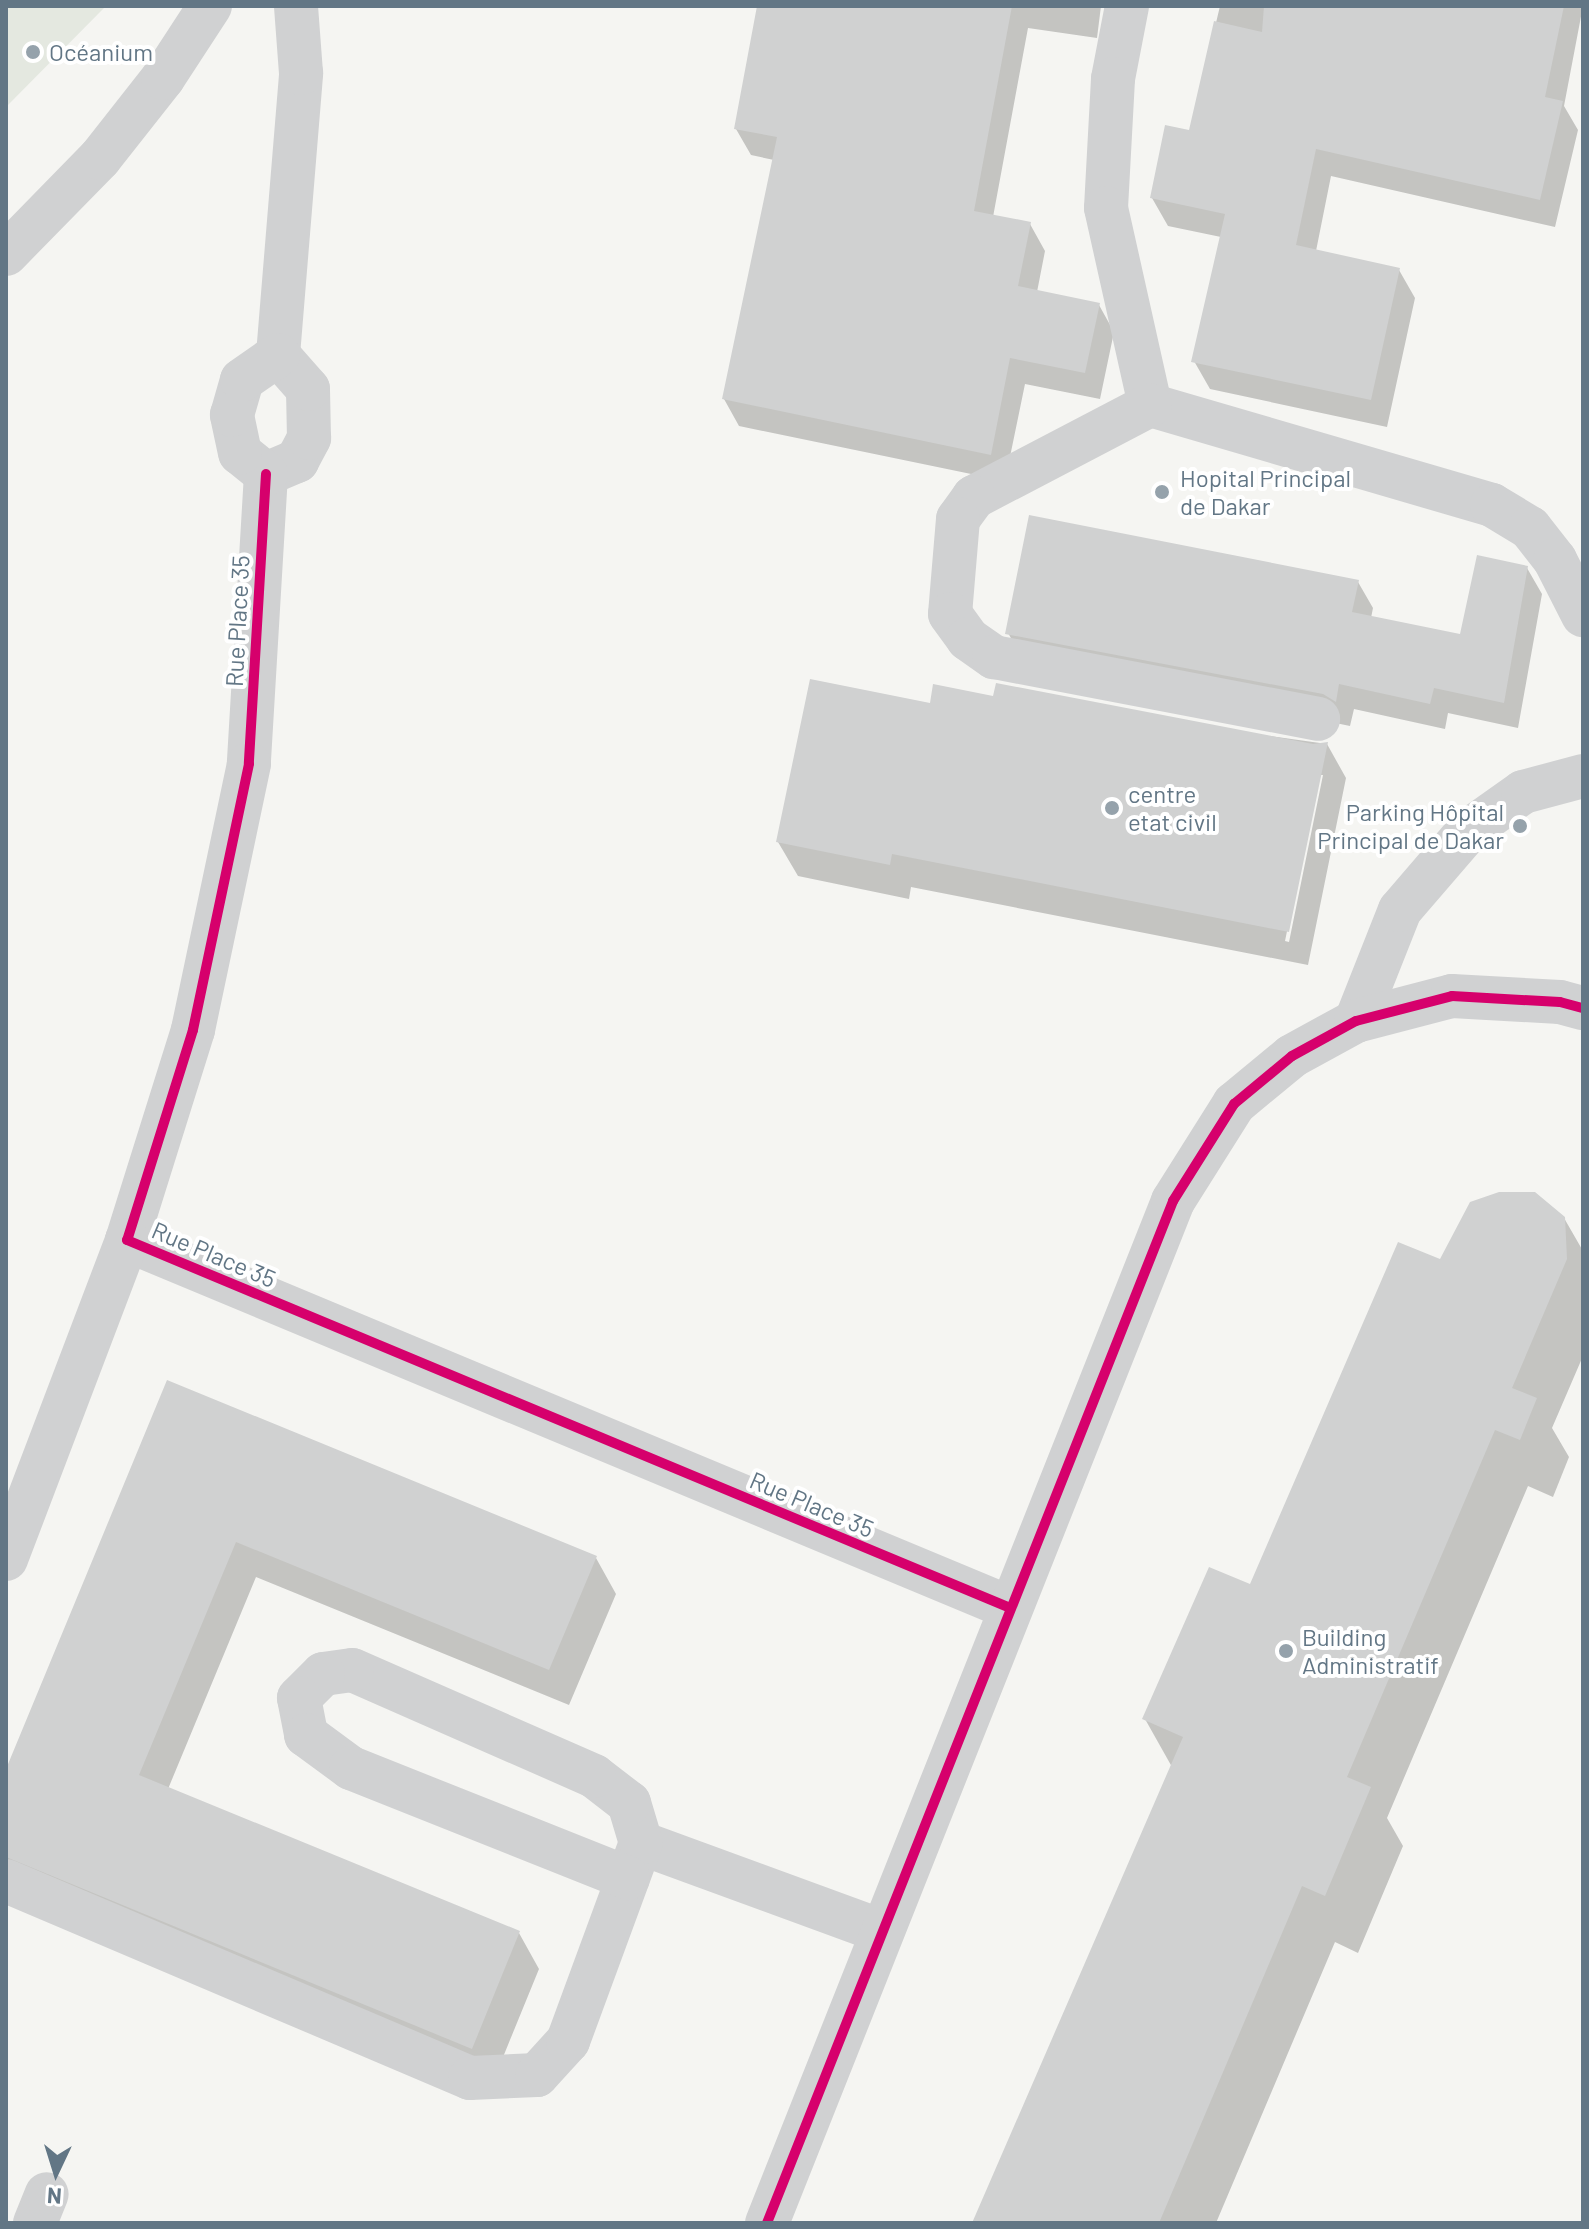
<!DOCTYPE html>
<meta charset="utf-8">
<style>
body{margin:0}
#map{position:relative;width:1589px;height:2229px;overflow:hidden;background:#f5f5f2;font-family:Barlow,sans-serif}
div>[style]{position:absolute}
.green>*{inset:0;background:#e4e8e0}
.shadow>*{inset:0;background:#0003}
.building>*{inset:0;background:#d0d1d1}
.minor>*{height:44px;margin:-22px;padding:0 22px;transform-origin:22px;border-radius:22px;background:#d0d1d2}
.cycleway>*{height:10px;margin:-5px;padding:0 5px;transform-origin:5px;border-radius:5px;background:#d6006c}
.dots>*{width:22px;height:22px;translate:-50% -50%;box-sizing:border-box;border:4px solid #fff;border-radius:50%}
span{translate:-50% -50%;white-space:nowrap;text-align:center;line-height:1.15;-webkit-text-stroke:8px #fff;paint-order:stroke}
.poi-label{font-size:24px;color:#627685}
.left{translate:0 -50%;text-align:left}
.right{translate:-100% -50%;text-align:right}
.street-label{font-size:24px;color:#627685}
.frame{position:absolute;inset:0;border:8px solid #627685;pointer-events:none}
.north{position:absolute;left:16px;top:2133px;width:80px;height:80px;-webkit-text-stroke:6px #fff;paint-order:stroke;rotate:184deg;font-size:22px;font-weight:700;line-height:32px;text-align:center;color:#627685}
.north::after{content:'';display:block;margin:auto;width:28px;height:36px;background:#627685;clip-path:polygon(50% 0,100% 100%,50% 72%,0 100%)}
</style>
<div id="map">
<div class="green">
<i style="clip-path:polygon(6px 6px,106px 6px,6px 107px)"></i>
</div>
<div class="shadow">
<i style="clip-path:polygon(759px 6px,1101px 6px,1097px 38px,1028px 28px,993px 217px,1030px 224px,1045px 251px,1037px 292px,1099px 305px,1114px 332px,1100px 399px,1025px 384px,1005px 481px,739px 426px,724px 399px,774px 160px,751px 155px,736px 129px)"></i>
<i style="clip-path:polygon(1220px 6px,1583px 6px,1564px 106px,1578px 130px,1555px 227px,1331px 176px,1316px 251px,1399px 270px,1415px 298px,1387px 427px,1210px 389px,1194px 361px,1221px 237px,1168px 226px,1152px 198px,1190px 132px)"></i>
<i style="clip-path:polygon(1527px 568px,1542px 594px,1518px 728px,1448px 713px,1445px 729px,1354px 709px,1350px 726px,1023px 659px,1008px 633px,1358px 582px,1373px 608px,1371px 618px,1462px 637px)"></i>
<i style="clip-path:polygon(evenodd,995px 698px,1327px 744px,1346px 778px,1308px 965px,911px 887px,909px 899px,798px 876px,778px 842px,931px 706px,995px 698px,1319px 775px,1323px 775px,1289px 942px,1285px 941px,1319px 775px)"></i>
<i style="clip-path:polygon(1564px 1218px,1583px 1251px,1583px 1356px,1552px 1428px,1569px 1457px,1553px 1497px,1528px 1486px,1387px 1818px,1403px 1846px,1358px 1953px,1335px 1942px,1216px 2223px,974px 2223px,1172px 1767px,1145px 1719px,1251px 1587px,1441px 1262px)"></i>
<i style="clip-path:polygon(168px 1382px,596px 1558px,616px 1594px,569px 1705px,256px 1577px,168px 1789px,519px 1933px,539px 1969px,492px 2084px,6px 1884px,6px 1774px)"></i>
</div>
<div class="building">
<i style="clip-path:polygon(757px 6px,1012px 6px,974px 211px,1031px 222px,1018px 286px,1100px 303px,1085px 373px,1010px 358px,991px 455px,722px 399px,777px 137px,734px 129px)"></i>
<i style="clip-path:polygon(1264px 6px,1564px 6px,1545px 97px,1563px 101px,1540px 200px,1316px 149px,1296px 245px,1400px 268px,1371px 400px,1191px 362px,1225px 214px,1150px 198px,1165px 125px,1189px 130px,1214px 21px,1262px 32px)"></i>
<i style="clip-path:polygon(1029px 515px,1359px 580px,1352px 612px,1460px 634px,1477px 555px,1528px 566px,1504px 703px,1434px 688px,1430px 704px,1339px 684px,1336px 702px,1323px 694px,1005px 634px)"></i>
<i style="clip-path:polygon(810px 679px,930px 703px,933px 684px,993px 696px,996px 683px,1313px 744px,1328px 742px,1289px 932px,892px 854px,890px 865px,776px 842px)"></i>
<i style="clip-path:polygon(1499px 1192px,1535px 1192px,1565px 1217px,1567px 1259px,1512px 1388px,1537px 1398px,1520px 1440px,1495px 1430px,1347px 1777px,1371px 1787px,1325px 1896px,1302px 1886px,1159px 2223px,972px 2223px,1183px 1737px,1142px 1719px,1209px 1567px,1250px 1584px,1398px 1242px,1440px 1259px,1470px 1202px)"></i>
<i style="clip-path:polygon(167px 1380px,597px 1556px,549px 1670px,236px 1542px,139px 1775px,520px 1931px,472px 2049px,6px 1857px,6px 1769px)"></i>
</div>
<div class="minor">
<i style="left:1127px;top:6px;width:74px;rotate:100.9deg"></i>
<i style="left:1113px;top:79px;width:129px;rotate:93.1deg"></i>
<i style="left:1106px;top:208px;width:202px;rotate:77.4deg"></i>
<i style="left:1150px;top:405px;width:356px;rotate:16.3deg"></i>
<i style="left:1492px;top:505px;width:44px;rotate:31.2deg"></i>
<i style="left:1530px;top:528px;width:41px;rotate:52deg"></i>
<i style="left:1555px;top:560px;width:62px;rotate:63deg"></i>
<i style="left:6px;top:254px;width:134px;rotate:-45.6deg"></i>
<i style="left:100px;top:158px;width:102px;rotate:-51.8deg"></i>
<i style="left:163px;top:78px;width:86px;rotate:-56.9deg"></i>
<i style="left:1150px;top:405px;width:199px;rotate:152.4deg"></i>
<i style="left:974px;top:497px;width:27px;rotate:126deg"></i>
<i style="left:958px;top:519px;width:95px;rotate:94.8deg"></i>
<i style="left:950px;top:614px;width:31px;rotate:54deg"></i>
<i style="left:968px;top:639px;width:32px;rotate:35deg"></i>
<i style="left:994px;top:657px;width:330px;rotate:10.8deg"></i>
<i style="left:266px;top:474px;width:290px;rotate:93.4deg"></i>
<i style="left:249px;top:764px;width:272px;rotate:101.9deg"></i>
<i style="left:193px;top:1030px;width:220px;rotate:107.4deg"></i>
<i style="left:127px;top:1240px;width:954px;rotate:22.62deg"></i>
<i style="left:266px;top:474px;width:34px;rotate:-23deg"></i>
<i style="left:297px;top:461px;width:26px;rotate:-62deg"></i>
<i style="left:309px;top:438px;width:49px;rotate:-91.2deg"></i>
<i style="left:308px;top:389px;width:45px;rotate:-131.4deg"></i>
<i style="left:278px;top:355px;width:283px;rotate:-85.3deg"></i>
<i style="left:301px;top:73px;width:67px;rotate:-94.3deg"></i>
<i style="left:266px;top:474px;width:33px;rotate:-141deg"></i>
<i style="left:240px;top:453px;width:39px;rotate:-102deg"></i>
<i style="left:232px;top:415px;width:36px;rotate:-74deg"></i>
<i style="left:242px;top:380px;width:44px;rotate:-34.8deg"></i>
<i style="left:1356px;top:1021px;width:119px;rotate:-68.4deg"></i>
<i style="left:1400px;top:910px;width:104px;rotate:-49.3deg"></i>
<i style="left:1468px;top:831px;width:67px;rotate:-35.3deg"></i>
<i style="left:1523px;top:792px;width:62px;rotate:-14.9deg"></i>
<i style="left:6px;top:1559px;width:341px;rotate:-69.2deg"></i>
<i style="left:641px;top:1843px;width:256px;rotate:20.1deg"></i>
<i style="left:6px;top:1881px;width:504px;rotate:23deg"></i>
<i style="left:470px;top:2078px;width:67px;rotate:-2.6deg"></i>
<i style="left:537px;top:2075px;width:46px;rotate:-47.6deg"></i>
<i style="left:568px;top:2041px;width:211px;rotate:-69.8deg"></i>
<i style="left:641px;top:1843px;width:42px;rotate:-106.7deg"></i>
<i style="left:629px;top:1803px;width:44px;rotate:-142.4deg"></i>
<i style="left:594px;top:1776px;width:264px;rotate:-156.3deg"></i>
<i style="left:352px;top:1670px;width:29px;rotate:172deg"></i>
<i style="left:323px;top:1674px;width:34px;rotate:135deg"></i>
<i style="left:299px;top:1698px;width:38px;rotate:79deg"></i>
<i style="left:306px;top:1735px;width:56px;rotate:36.3deg"></i>
<i style="left:351px;top:1768px;width:298px;rotate:21.7deg"></i>
<i style="left:35px;top:2223px;width:31px;rotate:-68deg"></i>
<i style="left:767px;top:2223px;width:1100px;rotate:-68.33deg"></i>
<i style="left:1173px;top:1201px;width:115px;rotate:-57.8deg"></i>
<i style="left:1234px;top:1104px;width:75px;rotate:-39.6deg"></i>
<i style="left:1292px;top:1056px;width:73px;rotate:-28.7deg"></i>
<i style="left:1356px;top:1021px;width:99px;rotate:-14.6deg"></i>
<i style="left:1452px;top:996px;width:108px;rotate:3.2deg"></i>
<i style="left:1560px;top:1002px;width:24px;rotate:15deg"></i>
</div>
<div class="cycleway">
<i style="left:266px;top:474px;width:290px;rotate:93.4deg"></i>
<i style="left:249px;top:764px;width:272px;rotate:101.9deg"></i>
<i style="left:193px;top:1030px;width:220px;rotate:107.4deg"></i>
<i style="left:127px;top:1240px;width:954px;rotate:22.62deg"></i>
<i style="left:767px;top:2223px;width:1100px;rotate:-68.33deg"></i>
<i style="left:1173px;top:1201px;width:115px;rotate:-57.8deg"></i>
<i style="left:1234px;top:1104px;width:75px;rotate:-39.6deg"></i>
<i style="left:1292px;top:1056px;width:73px;rotate:-28.7deg"></i>
<i style="left:1356px;top:1021px;width:99px;rotate:-14.6deg"></i>
<i style="left:1452px;top:996px;width:108px;rotate:3.2deg"></i>
<i style="left:1560px;top:1002px;width:24px;rotate:15deg"></i>
</div>
<div class="dots">
<i style="left:33px;top:52px;background:#95a2ab"></i>
<i style="left:1162px;top:492px;background:#95a2ab"></i>
<i style="left:1112px;top:808px;background:#95a2ab"></i>
<i style="left:1520px;top:826px;background:#95a2ab"></i>
<i style="left:1286px;top:1651px;background:#95a2ab"></i>
</div>
<div class="poi-label">
<span class="left" style="left:49px;top:52px">Océanium</span>
<span class="left" style="left:1180px;top:492px">Hopital Principal<br>de Dakar</span>
<span class="left" style="left:1128px;top:808px">centre<br>etat civil</span>
<span class="right" style="left:1504px;top:826px">Parking Hôpital<br>Principal de Dakar</span>
<span class="left" style="left:1302px;top:1651px">Building<br>Administratif</span>
</div>
<div class="street-label">
<span style="left:237px;top:621px;rotate:-87deg">Rue Place 35</span>
<span style="left:214px;top:1254px;rotate:23deg">Rue Place 35</span>
<span style="left:812px;top:1504px;rotate:23deg">Rue Place 35</span>
</div>
<div class="frame"></div>
<div class="north">N</div>
</div>
